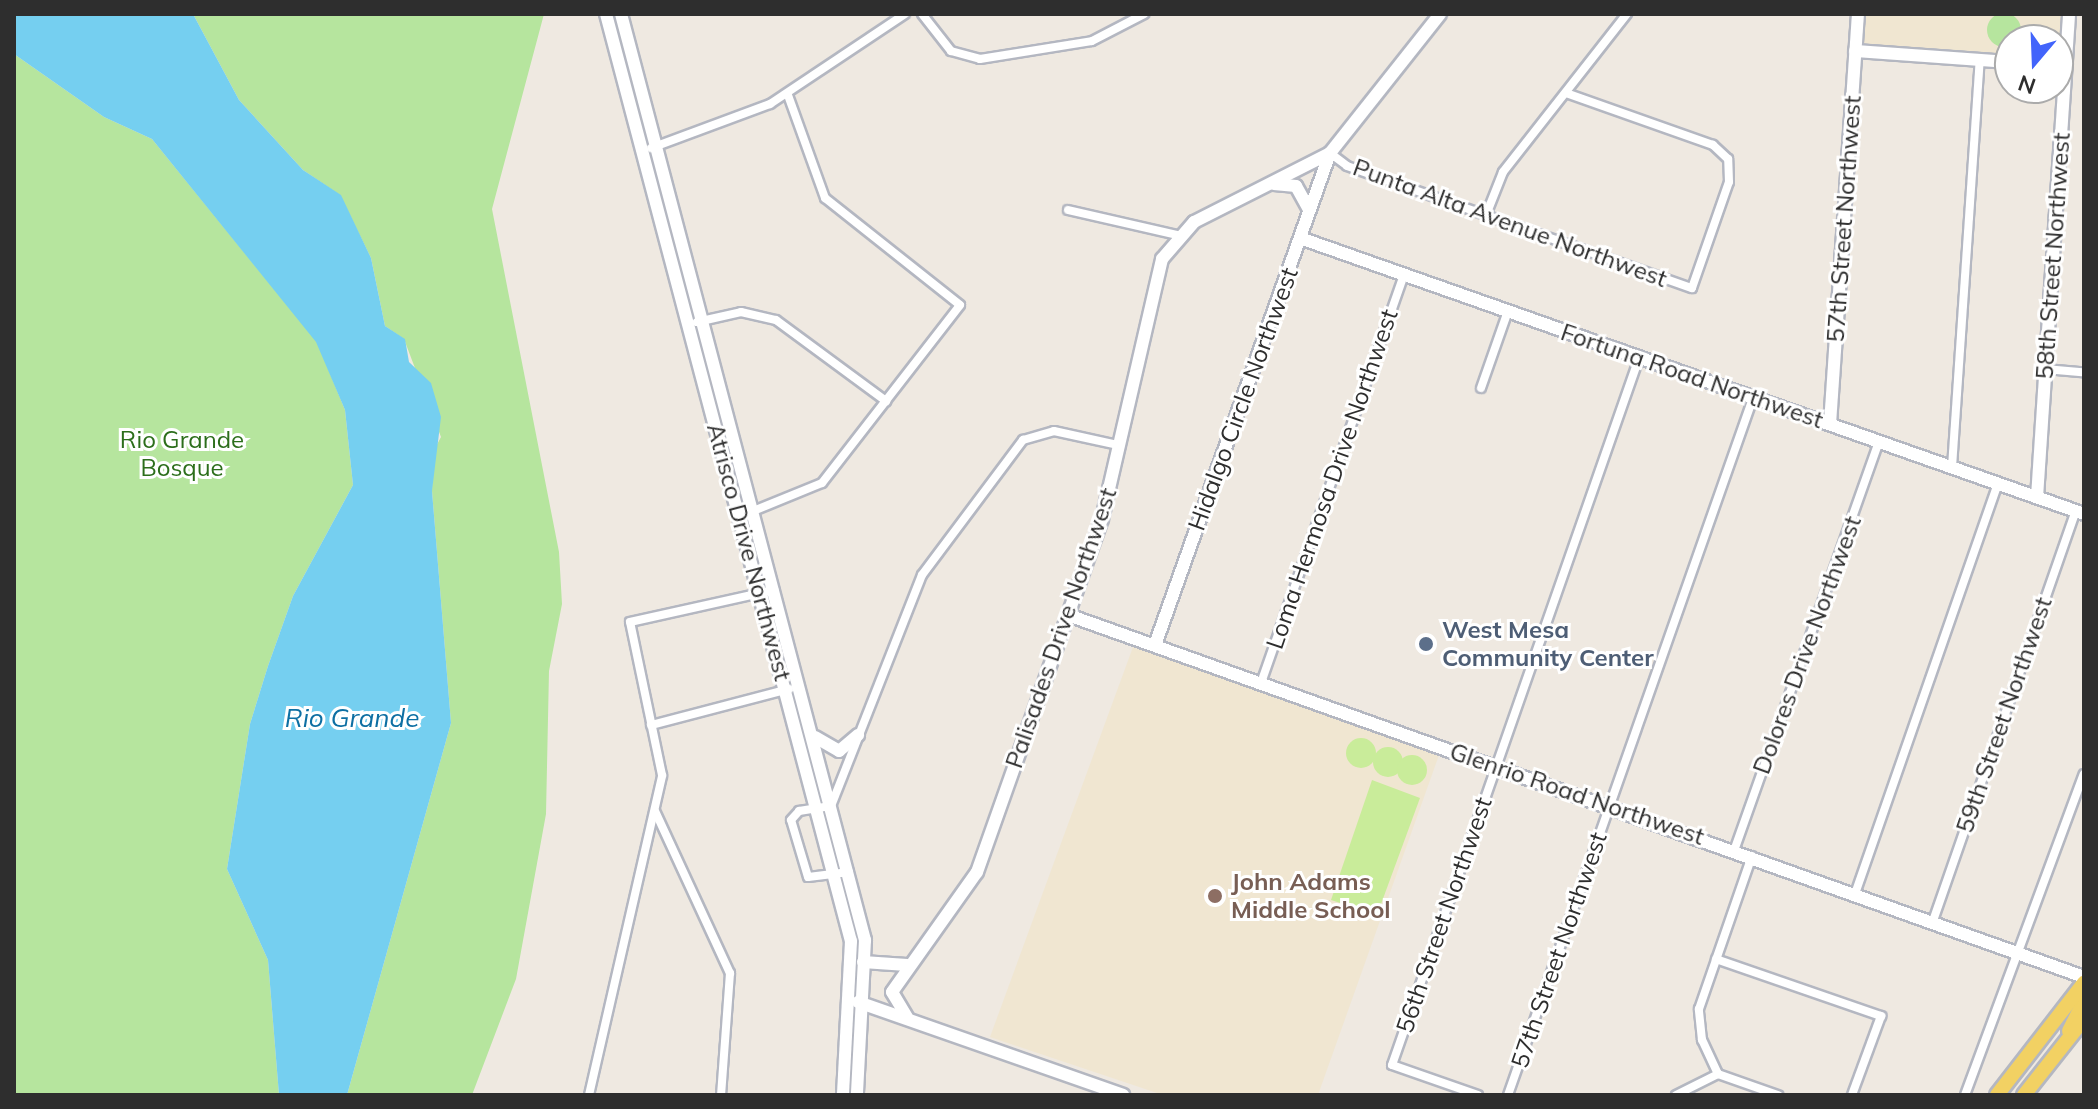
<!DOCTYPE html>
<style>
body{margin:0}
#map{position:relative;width:2098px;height:1109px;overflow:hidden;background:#efe9e1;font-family:Mulish,sans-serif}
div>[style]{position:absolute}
.education>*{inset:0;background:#f0e6d1}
.green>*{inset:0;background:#b6e59e}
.round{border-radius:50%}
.pitch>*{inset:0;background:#c9ec9a}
.water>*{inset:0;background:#75cff0}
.roads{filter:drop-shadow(2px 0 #b4b7c1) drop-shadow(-2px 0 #b4b7c1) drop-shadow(0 2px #b4b7c1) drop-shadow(0 -2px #b4b7c1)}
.street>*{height:8px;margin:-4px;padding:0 4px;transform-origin:4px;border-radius:4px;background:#fff}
.secondary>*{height:12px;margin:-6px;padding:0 6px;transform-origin:6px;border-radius:6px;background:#fff}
.primary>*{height:14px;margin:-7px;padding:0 7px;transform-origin:7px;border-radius:7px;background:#f2d163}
.dots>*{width:22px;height:22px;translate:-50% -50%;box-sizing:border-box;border:4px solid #fff;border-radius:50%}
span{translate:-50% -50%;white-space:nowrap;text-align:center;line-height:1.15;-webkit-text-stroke:6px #fff;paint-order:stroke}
.street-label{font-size:24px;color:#2e2e2e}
.park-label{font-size:24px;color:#2c6e1b}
.service-label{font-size:24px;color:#4e5e75;font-weight:700}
.left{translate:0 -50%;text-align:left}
.education-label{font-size:24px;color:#785e54;font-weight:700}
.water-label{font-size:26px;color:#0d6fa3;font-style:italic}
.frame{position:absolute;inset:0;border:16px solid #2e2e2e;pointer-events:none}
.north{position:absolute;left:1994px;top:24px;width:80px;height:80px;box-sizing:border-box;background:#fff;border:2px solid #ababab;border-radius:50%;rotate:199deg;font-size:22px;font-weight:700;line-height:32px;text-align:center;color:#2e2e2e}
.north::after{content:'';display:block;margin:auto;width:28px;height:36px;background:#4264fb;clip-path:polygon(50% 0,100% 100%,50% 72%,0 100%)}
</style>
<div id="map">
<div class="education">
<i style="clip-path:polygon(1863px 14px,2062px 14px,2059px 60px,2058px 40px,2010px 40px,2010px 57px,1861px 46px)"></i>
<i style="clip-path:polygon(1133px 647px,1439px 755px,1318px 1095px,1163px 1095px,990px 1037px)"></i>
</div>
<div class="green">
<i class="round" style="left:1987px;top:13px;width:34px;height:34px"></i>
<i style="clip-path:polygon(193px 14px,544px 14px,492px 209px,559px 552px,562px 604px,549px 671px,546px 814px,516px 979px,472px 1095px,347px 1095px,451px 723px,432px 491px,433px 452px,441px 437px,404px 339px,385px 326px,371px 258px,340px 195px,303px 170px,239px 100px)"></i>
<i style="clip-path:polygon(14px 54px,104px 117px,152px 139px,317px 342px,345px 410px,353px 485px,293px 596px,268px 666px,250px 724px,227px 869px,268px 960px,279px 1095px,14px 1095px)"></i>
</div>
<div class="pitch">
<i class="round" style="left:1346px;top:738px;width:30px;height:30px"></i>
<i class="round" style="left:1373px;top:747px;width:30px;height:30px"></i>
<i class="round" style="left:1397px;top:755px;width:30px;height:30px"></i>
<i style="clip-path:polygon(1372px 780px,1420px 798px,1377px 915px,1331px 900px)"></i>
</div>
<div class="water">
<i style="clip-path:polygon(14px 14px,193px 14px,239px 100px,303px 170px,341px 195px,371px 258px,385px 326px,405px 339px,409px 362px,431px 383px,441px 417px,432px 491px,451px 723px,347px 1095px,279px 1095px,268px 960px,227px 869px,250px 724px,268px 666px,293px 596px,353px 485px,345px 410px,316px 342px,152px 139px,104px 117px,14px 54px)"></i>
</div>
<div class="roads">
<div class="street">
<i style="left:922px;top:14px;width:47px;rotate:51.9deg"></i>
<i style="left:951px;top:51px;width:30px;rotate:15deg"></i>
<i style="left:980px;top:59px;width:113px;rotate:-9.1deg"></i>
<i style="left:1092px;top:41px;width:59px;rotate:-27.4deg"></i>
<i style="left:651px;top:148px;width:127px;rotate:-20.3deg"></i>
<i style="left:770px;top:104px;width:162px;rotate:-33.7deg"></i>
<i style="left:1330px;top:153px;width:21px;rotate:37deg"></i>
<i style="left:1347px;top:166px;width:366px;rotate:19.5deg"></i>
<i style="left:1692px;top:288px;width:112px;rotate:-70.8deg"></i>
<i style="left:1729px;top:182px;width:23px;rotate:-92deg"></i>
<i style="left:1728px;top:159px;width:21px;rotate:-137deg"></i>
<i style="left:1713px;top:145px;width:156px;rotate:-160.5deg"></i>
<i style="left:1068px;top:210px;width:112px;rotate:12.9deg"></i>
<i style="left:1486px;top:215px;width:46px;rotate:-68.4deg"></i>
<i style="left:1503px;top:172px;width:201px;rotate:-51.9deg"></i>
<i style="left:697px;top:322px;width:45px;rotate:-12.8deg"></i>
<i style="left:741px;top:312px;width:36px;rotate:13deg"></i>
<i style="left:776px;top:320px;width:137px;rotate:36.4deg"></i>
<i style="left:2046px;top:369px;width:38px;rotate:5deg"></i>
<i style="left:1481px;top:388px;width:82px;rotate:-70.7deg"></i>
<i style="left:1952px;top:467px;width:408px;rotate:-86.1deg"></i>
<i style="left:741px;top:516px;width:87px;rotate:-22.2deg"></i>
<i style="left:822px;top:483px;width:225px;rotate:-52.2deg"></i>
<i style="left:960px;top:305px;width:172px;rotate:-141.6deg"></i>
<i style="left:825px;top:198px;width:109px;rotate:-109.8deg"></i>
<i style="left:1261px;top:683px;width:432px;rotate:-70.7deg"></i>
<i style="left:651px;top:725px;width:143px;rotate:-14.6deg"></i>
<i style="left:655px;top:811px;width:179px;rotate:65.2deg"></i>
<i style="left:730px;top:973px;width:122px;rotate:94.2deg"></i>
<i style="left:1735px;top:848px;width:431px;rotate:-70.5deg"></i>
<i style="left:849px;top:872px;width:41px;rotate:173deg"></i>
<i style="left:808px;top:877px;width:59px;rotate:-106.6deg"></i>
<i style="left:791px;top:820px;width:12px;rotate:-48deg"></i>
<i style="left:799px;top:811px;width:32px;rotate:-9deg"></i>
<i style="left:831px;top:806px;width:248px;rotate:-68.5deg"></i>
<i style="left:922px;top:575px;width:169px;rotate:-53.2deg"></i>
<i style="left:1023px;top:440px;width:32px;rotate:-16deg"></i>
<i style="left:1054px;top:431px;width:66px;rotate:12.3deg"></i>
<i style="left:1856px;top:891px;width:431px;rotate:-70.8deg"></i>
<i style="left:1934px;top:918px;width:431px;rotate:-70.8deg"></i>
<i style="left:1716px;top:959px;width:175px;rotate:19.1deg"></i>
<i style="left:1881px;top:1016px;width:84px;rotate:110.2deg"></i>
<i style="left:1718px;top:1074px;width:38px;rotate:-115deg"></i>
<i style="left:1702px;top:1040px;width:31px;rotate:-96deg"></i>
<i style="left:1699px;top:1009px;width:162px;rotate:-70.9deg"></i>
<i style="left:1718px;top:1074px;width:64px;rotate:19.3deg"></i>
<i style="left:589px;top:1095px;width:328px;rotate:-77.1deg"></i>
<i style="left:662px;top:775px;width:156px;rotate:-101.8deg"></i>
<i style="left:630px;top:622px;width:148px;rotate:-12.5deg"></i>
<i style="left:1478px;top:1095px;width:91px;rotate:-160.8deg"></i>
<i style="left:1392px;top:1065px;width:749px;rotate:-70.74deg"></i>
<i style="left:1508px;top:1095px;width:739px;rotate:-70.63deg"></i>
<i style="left:1676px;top:1095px;width:47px;rotate:-26.6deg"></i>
<i style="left:1965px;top:1095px;width:342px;rotate:-69.7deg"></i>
</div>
<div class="secondary">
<i style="left:606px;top:14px;width:959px;rotate:75.2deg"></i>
<i style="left:851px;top:941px;width:154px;rotate:93deg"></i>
<i style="left:621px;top:14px;width:958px;rotate:75.24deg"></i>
<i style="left:865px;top:940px;width:155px;rotate:93deg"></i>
<i style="left:1855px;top:51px;width:155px;rotate:4.1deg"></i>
<i style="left:1274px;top:184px;width:22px;rotate:5deg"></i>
<i style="left:1296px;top:186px;width:26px;rotate:61deg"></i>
<i style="left:1300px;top:238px;width:831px;rotate:19.39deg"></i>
<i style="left:1830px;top:424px;width:411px;rotate:-86.1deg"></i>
<i style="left:2037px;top:497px;width:484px;rotate:-86.2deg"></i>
<i style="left:1068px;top:615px;width:1079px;rotate:19.61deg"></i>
<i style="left:1155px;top:645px;width:522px;rotate:-70.42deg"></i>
<i style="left:815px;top:737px;width:28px;rotate:30deg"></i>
<i style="left:839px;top:751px;width:25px;rotate:-40deg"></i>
<i style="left:863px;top:962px;width:44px;rotate:3.9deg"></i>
<i style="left:858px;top:1002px;width:281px;rotate:19.3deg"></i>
<i style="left:907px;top:1017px;width:29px;rotate:-121deg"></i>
<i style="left:892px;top:992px;width:147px;rotate:-54.7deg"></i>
<i style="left:977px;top:872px;width:374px;rotate:-70.5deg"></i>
<i style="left:1102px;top:519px;width:267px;rotate:-77deg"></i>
<i style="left:1162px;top:259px;width:49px;rotate:-49.1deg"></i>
<i style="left:1194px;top:222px;width:153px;rotate:-26.9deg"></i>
<i style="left:1330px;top:153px;width:177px;rotate:-51.6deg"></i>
</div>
<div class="primary">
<i style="left:2069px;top:1031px;width:33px;rotate:-63deg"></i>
<i style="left:1997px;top:1095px;width:142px;rotate:-52.2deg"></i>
<i style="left:2024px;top:1095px;width:97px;rotate:-51.7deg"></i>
</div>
</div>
<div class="dots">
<i style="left:1426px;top:644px;background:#5c6f8a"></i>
<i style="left:1215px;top:896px;background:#8d6e63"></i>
</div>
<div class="street-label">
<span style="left:1844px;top:219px;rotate:-86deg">57th Street Northwest</span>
<span style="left:1510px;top:223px;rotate:20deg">Punta Alta Avenue Northwest</span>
<span style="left:2053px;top:256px;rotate:-86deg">58th Street Northwest</span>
<span style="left:1692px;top:376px;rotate:19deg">Fortuna Road Northwest</span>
<span style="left:1243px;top:399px;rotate:-70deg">Hidalgo Circle Northwest</span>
<span style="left:1332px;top:479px;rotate:-71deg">Loma Hermosa Drive Northwest</span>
<span style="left:749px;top:552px;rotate:75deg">Atrisco Drive Northwest</span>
<span style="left:1061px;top:628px;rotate:-71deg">Palisades Drive Northwest</span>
<span style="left:1807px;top:645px;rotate:-70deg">Dolores Drive Northwest</span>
<span style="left:2004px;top:715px;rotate:-71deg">59th Street Northwest</span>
<span style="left:1577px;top:794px;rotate:19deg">Glenrio Road Northwest</span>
<span style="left:1444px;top:915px;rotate:-71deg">56th Street Northwest</span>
<span style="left:1559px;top:950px;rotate:-71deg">57th Street Northwest</span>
</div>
<div class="park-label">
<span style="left:182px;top:454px">Rio Grande<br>Bosque</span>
</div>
<div class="service-label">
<span class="left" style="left:1442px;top:644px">West Mesa<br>Community Center</span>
</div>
<div class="education-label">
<span class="left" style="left:1231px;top:896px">John Adams<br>Middle School</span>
</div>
<div class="water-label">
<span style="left:352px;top:718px">Rio Grande</span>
</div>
<div class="frame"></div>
<div class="north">N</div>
</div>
